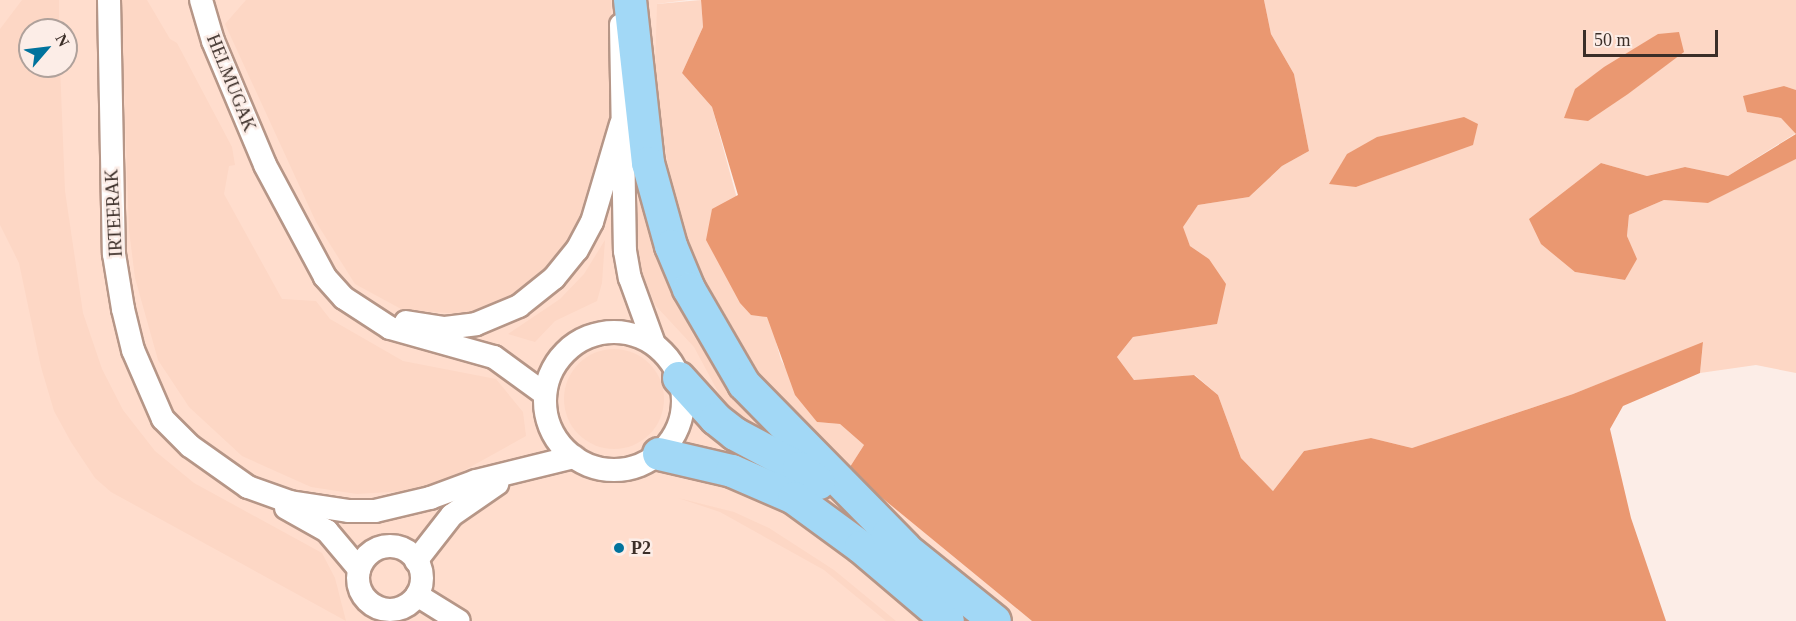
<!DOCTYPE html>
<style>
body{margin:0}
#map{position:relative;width:1796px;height:621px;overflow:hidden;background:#fcede7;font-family:"Times New Roman",serif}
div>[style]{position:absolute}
.built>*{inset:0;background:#ffddcd}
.green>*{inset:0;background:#fdd7c5}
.round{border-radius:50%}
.forest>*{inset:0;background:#ea9871}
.roads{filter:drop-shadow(2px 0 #b69687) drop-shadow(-2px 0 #b69687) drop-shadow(0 2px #b69687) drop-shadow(0 -2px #b69687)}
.minor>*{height:22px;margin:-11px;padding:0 11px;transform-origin:11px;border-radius:11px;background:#fff}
.minor>.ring{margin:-11px;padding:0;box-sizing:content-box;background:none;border:22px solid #fff;border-radius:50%}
.highway>*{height:32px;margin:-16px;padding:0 16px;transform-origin:16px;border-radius:16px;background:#a2d8f6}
.dots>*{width:16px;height:16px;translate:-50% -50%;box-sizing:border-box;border:3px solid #fcede7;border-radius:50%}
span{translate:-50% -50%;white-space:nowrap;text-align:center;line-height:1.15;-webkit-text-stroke:5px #fcede7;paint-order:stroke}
.street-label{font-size:18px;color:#3b2e28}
.poi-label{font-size:18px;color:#3b2e28;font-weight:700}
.left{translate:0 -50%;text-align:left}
.north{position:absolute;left:18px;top:18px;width:60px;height:60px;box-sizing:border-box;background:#fcede7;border:2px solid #afa19b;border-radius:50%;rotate:62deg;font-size:16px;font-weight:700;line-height:24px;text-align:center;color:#3b2e28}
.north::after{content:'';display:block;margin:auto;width:21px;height:27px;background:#00739d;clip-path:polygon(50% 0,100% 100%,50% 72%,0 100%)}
.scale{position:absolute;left:1583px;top:30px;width:135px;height:27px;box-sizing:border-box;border:3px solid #3b2e28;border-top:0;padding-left:8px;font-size:18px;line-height:21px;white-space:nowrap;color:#3b2e28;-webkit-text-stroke:4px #fcede7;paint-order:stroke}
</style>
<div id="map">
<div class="built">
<i style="clip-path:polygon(evenodd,0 0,688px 0,657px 4px,693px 254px,744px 352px,848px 470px,1032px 621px,0 621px,0 0,30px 30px,66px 30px,66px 66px,30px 66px,30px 30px)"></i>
</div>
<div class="green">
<i style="clip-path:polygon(22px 0,59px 0,59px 30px,30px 30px,30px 66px,60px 66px,65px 191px,83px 313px,102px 369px,123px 410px,155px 451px,194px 483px,322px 553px,335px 578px,346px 621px,111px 492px,95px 478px,71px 442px,54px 411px,41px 367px,19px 263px,0 225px,0 29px)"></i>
<i style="clip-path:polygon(121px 0,147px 0,170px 39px,177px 43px,232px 147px,235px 165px,229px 166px,224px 194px,282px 299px,316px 301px,330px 319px,403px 361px,496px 379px,523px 412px,526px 436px,445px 481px,406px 491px,357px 494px,311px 487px,242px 456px,189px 407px,158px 360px,135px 278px,129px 230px)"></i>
<i style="clip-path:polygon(246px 0,611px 0,609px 123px,597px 173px,571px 237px,537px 280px,490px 309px,462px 314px,403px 310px,355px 284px,316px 222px,225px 24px)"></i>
<i style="clip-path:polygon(701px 0,703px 27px,682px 73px,712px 107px,781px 360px,817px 422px,840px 424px,864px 445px,848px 470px,764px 383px,717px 304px,693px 254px,672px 185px,661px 125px,655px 73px,657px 4px)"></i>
<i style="clip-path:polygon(evenodd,1264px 0,1796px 0,1796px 90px,1784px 86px,1748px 112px,1781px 118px,1796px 133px,1728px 176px,1685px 167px,1647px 176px,1601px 163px,1558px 197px,1575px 272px,1625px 280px,1636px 259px,1627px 236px,1629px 215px,1664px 200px,1708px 203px,1796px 159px,1796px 373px,1756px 365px,1700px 373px,1703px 343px,1573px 394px,1412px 448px,1371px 438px,1304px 451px,1273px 491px,1241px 458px,1218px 395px,1195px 375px,1134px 380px,1117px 357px,1133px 337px,1217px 324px,1209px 259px,1190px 246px,1182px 227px,1198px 205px,1249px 197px,1282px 166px,1309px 151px,1294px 74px,1271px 34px,1264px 0,1443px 122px,1397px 172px,1356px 187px,1412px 131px,1443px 122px)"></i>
<i style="clip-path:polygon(639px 197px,671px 291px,693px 335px,757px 429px,724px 403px,694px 347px,655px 305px,640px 267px,636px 233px)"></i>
<i style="clip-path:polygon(605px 240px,602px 283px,597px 301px,555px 321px,535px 342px,508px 334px,560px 299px,584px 274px)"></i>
<i class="round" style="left:564px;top:349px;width:100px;height:100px"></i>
<i style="clip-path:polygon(678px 498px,734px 512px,769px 528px,834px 570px,896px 621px,886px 621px,824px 570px,720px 512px)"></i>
</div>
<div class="forest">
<i style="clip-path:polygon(701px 0,1264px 0,1271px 34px,1294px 74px,1309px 151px,1282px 166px,1249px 197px,1198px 205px,1183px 227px,1190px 246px,1209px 259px,1226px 284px,1217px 324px,1133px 337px,1117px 357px,1134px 380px,1194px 375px,1218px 395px,1241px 458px,1273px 491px,1304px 451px,1371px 438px,1412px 448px,1573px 394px,1703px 342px,1700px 373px,1623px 406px,1610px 429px,1631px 518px,1666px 621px,1032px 621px,848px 470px,864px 445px,840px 424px,817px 422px,795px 395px,767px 317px,751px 315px,740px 303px,706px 240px,712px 209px,738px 195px,712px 107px,682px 73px,703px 27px)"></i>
<i style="clip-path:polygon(1679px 32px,1684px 52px,1628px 94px,1588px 121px,1564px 118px,1575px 89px,1604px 67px,1658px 34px)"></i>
<i style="clip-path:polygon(1784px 86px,1796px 90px,1796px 159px,1708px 203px,1664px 200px,1629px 215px,1627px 236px,1637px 259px,1625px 280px,1575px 272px,1541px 244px,1529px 219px,1601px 163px,1647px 176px,1685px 167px,1728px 176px,1796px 134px,1781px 118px,1747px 112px,1743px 96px)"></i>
<i style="clip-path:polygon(1464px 117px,1478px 124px,1473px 145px,1356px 187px,1329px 184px,1347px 154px,1377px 137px)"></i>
</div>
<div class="roads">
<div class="minor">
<i style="left:109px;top:0;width:254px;rotate:88.9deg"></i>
<i style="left:114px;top:254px;width:56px;rotate:80.7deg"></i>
<i style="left:123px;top:309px;width:42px;rotate:76.3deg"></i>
<i style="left:133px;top:350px;width:75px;rotate:66.5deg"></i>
<i style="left:163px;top:419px;width:38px;rotate:45deg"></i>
<i style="left:190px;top:446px;width:71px;rotate:35.3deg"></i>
<i style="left:248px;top:487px;width:45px;rotate:19.7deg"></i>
<i style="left:290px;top:502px;width:60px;rotate:8.7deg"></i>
<i style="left:349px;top:511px;width:26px"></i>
<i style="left:375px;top:511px;width:57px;rotate:-13.3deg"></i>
<i style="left:430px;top:498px;width:49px;rotate:-20.3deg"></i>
<i style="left:476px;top:481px;width:101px;rotate:-13.8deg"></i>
<i style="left:201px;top:0;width:43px;rotate:73.7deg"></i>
<i style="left:213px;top:41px;width:134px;rotate:67.2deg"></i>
<i style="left:265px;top:165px;width:127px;rotate:61.8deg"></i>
<i style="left:325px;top:277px;width:28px;rotate:48deg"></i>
<i style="left:344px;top:298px;width:55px;rotate:33.1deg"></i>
<i style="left:390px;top:328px;width:108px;rotate:15.6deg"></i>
<i style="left:494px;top:357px;width:63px;rotate:36deg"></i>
<i style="left:621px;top:25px;width:226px;rotate:89deg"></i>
<i style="left:625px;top:251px;width:27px;rotate:80deg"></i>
<i style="left:630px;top:278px;width:70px;rotate:70deg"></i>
<i style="left:406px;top:322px;width:39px;rotate:9deg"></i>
<i style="left:445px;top:328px;width:31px;rotate:-7deg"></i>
<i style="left:476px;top:324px;width:47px;rotate:-22.7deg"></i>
<i style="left:519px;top:306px;width:45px;rotate:-38.7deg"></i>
<i style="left:554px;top:278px;width:36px;rotate:-51deg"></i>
<i style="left:577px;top:250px;width:32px;rotate:-62deg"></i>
<i style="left:592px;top:222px;width:102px;rotate:-73.5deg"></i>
<i class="ring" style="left:545px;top:332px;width:116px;height:116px"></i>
<i style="left:286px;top:508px;width:47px;rotate:29.3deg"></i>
<i style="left:327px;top:531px;width:50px;rotate:49.9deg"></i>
<i class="ring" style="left:358px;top:546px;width:42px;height:42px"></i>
<i style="left:416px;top:561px;width:58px;rotate:-52deg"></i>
<i style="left:452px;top:515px;width:55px;rotate:-34.6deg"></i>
<i style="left:417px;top:595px;width:49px;rotate:31.8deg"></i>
</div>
<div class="highway">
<i style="left:630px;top:0;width:164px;rotate:83.7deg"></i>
<i style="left:648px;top:163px;width:86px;rotate:74.5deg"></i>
<i style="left:671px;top:246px;width:47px;rotate:67.3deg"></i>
<i style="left:689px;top:289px;width:110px;rotate:59.9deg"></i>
<i style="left:744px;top:384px;width:230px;rotate:45.5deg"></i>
<i style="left:679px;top:378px;width:55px;rotate:47.9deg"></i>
<i style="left:716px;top:419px;width:24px;rotate:38deg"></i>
<i style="left:735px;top:434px;width:72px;rotate:28deg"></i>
<i style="left:799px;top:468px;width:25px;rotate:37deg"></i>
<i style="left:659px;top:454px;width:75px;rotate:13.1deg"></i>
<i style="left:732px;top:471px;width:68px;rotate:23.5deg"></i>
<i style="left:794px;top:498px;width:83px;rotate:36.2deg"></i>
<i style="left:861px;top:547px;width:114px;rotate:40.4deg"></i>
<i style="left:888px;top:535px;width:137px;rotate:38.8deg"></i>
</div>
</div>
<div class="dots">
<i style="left:619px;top:548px;background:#00739d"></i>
</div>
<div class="street-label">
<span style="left:231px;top:83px;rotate:68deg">HELMUGAK</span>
<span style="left:114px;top:213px;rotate:-93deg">IRTEERAK</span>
</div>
<div class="poi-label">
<span class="left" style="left:631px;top:548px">P2</span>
</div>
<div class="north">N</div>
<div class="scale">50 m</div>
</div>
